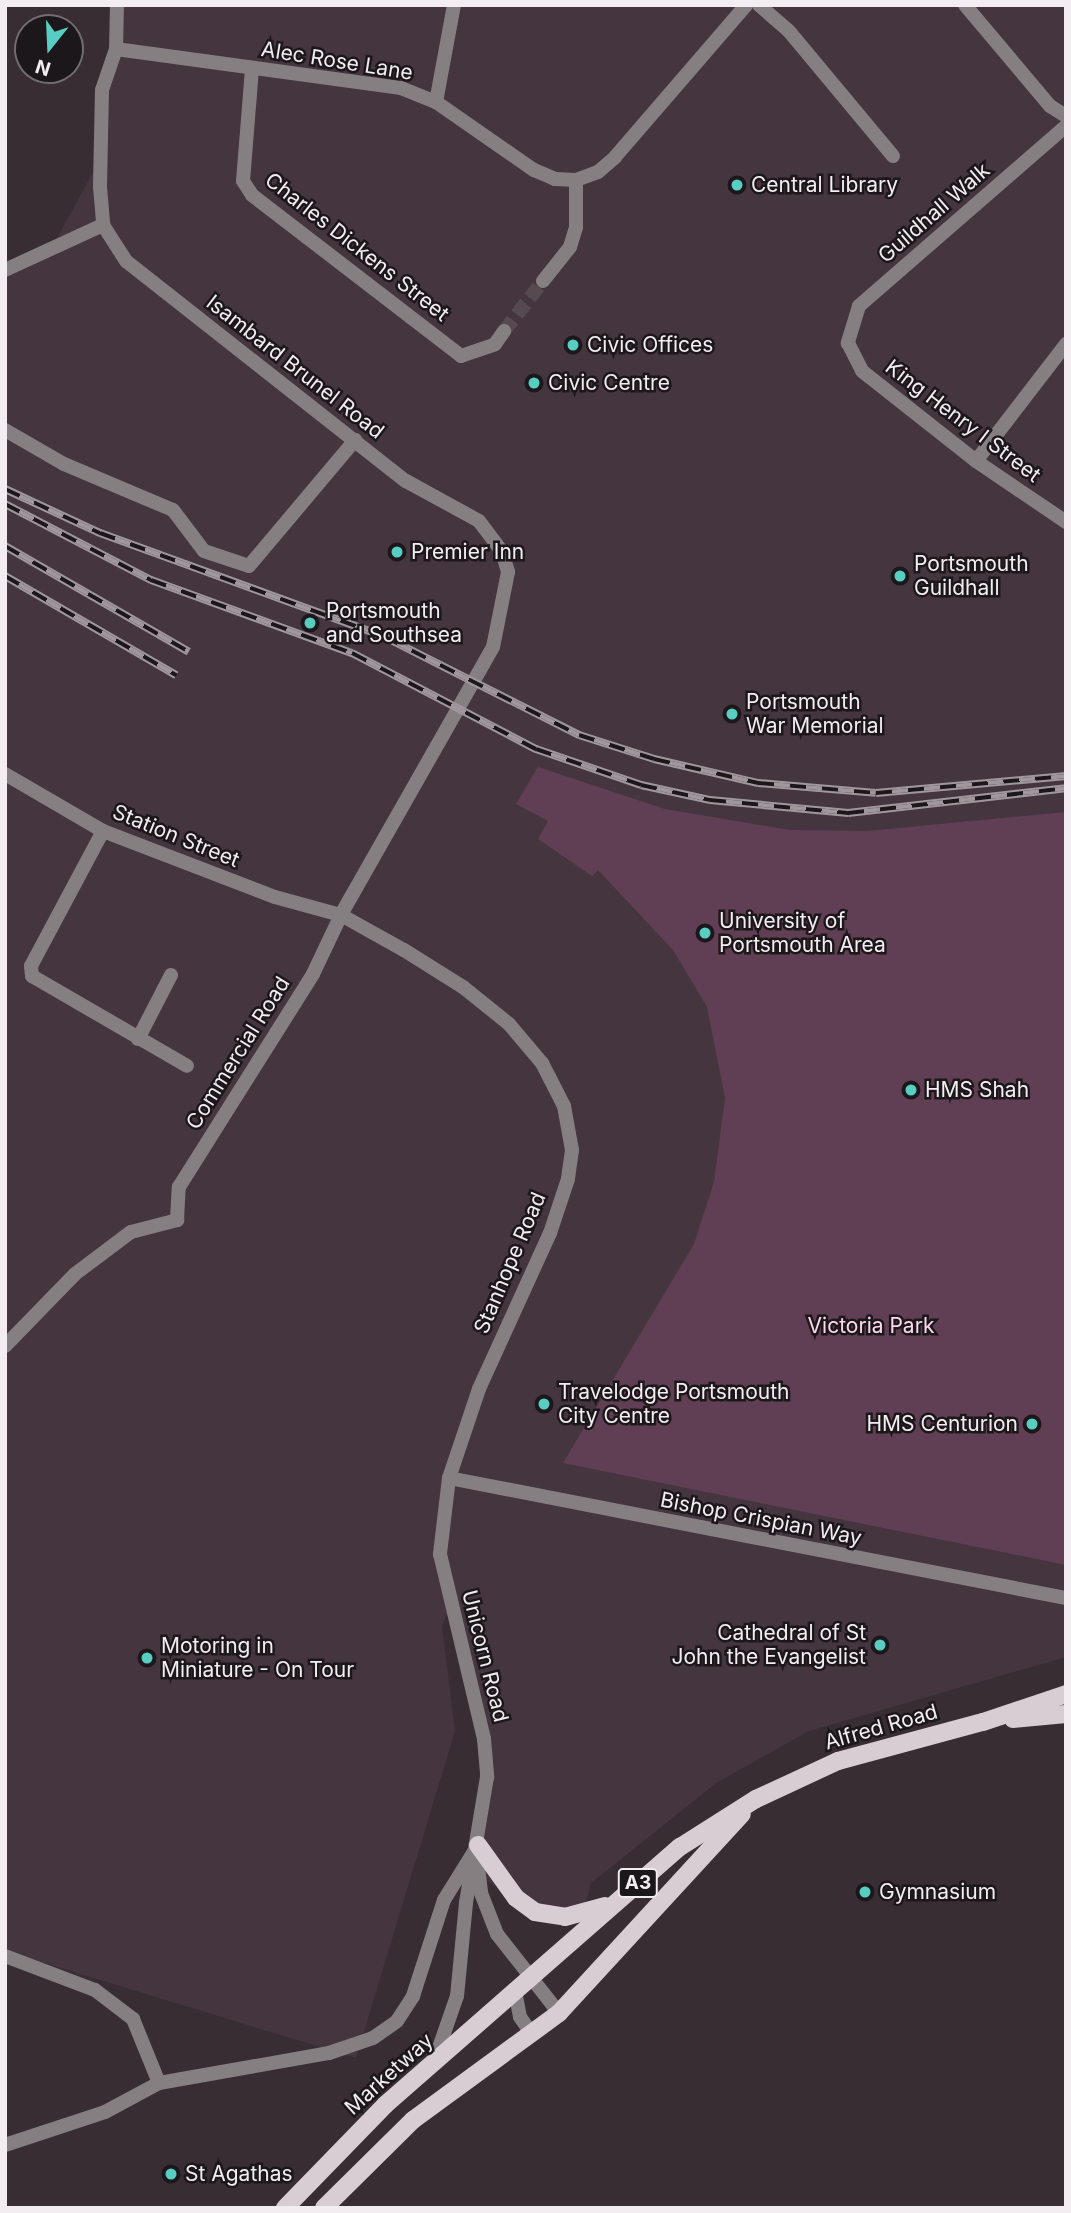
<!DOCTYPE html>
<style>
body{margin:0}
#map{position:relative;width:1071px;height:2213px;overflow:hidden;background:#382d33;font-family:Inter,sans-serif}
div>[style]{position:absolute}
.built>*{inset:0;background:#45353f}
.green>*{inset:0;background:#603f54}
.minor-tunnel>*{height:14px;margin-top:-7px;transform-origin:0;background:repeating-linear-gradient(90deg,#544a4f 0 14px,transparent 0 21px)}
.pedestrian>*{height:14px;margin:-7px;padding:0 7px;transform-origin:7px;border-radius:7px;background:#857f82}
.minor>*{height:14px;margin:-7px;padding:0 7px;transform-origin:7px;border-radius:7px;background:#857f82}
.tertiary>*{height:14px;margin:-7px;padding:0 7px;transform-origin:7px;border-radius:7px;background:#857f82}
.primary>*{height:18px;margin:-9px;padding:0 9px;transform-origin:9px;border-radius:9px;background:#d9cdd4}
.rail>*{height:8px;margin-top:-4px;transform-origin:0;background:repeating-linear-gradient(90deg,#1c171a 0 16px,#9f979c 0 32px);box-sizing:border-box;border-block:2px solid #9f979c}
.dots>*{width:19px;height:19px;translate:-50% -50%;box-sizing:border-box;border:4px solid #1c171a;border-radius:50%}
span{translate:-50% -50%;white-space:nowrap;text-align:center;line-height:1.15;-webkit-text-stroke:5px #1c171a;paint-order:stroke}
.shield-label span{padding:2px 5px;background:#1c171a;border:2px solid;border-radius:5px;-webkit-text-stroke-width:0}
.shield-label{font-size:19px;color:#f3ecf0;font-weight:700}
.street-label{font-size:21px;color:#f3ecf0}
.poi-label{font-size:21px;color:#f3ecf0}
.left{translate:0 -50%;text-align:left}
.right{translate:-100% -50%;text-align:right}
.park-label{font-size:21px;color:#fcd7ed}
.frame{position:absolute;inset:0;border:7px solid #f3ecf0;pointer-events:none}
.north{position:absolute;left:14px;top:14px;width:70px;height:70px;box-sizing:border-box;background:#1c171a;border:2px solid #726c70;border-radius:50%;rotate:198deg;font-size:19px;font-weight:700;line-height:28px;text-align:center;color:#f3ecf0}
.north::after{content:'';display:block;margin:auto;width:24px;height:32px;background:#57cec1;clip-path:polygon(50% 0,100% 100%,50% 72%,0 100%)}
</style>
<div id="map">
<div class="built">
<i style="clip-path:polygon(117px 5px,1066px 5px,1066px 1657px,809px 1731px,716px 1783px,591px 1883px,583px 1914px,523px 1904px,478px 1875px,483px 1812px,480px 1721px,450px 1606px,442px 1626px,455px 1731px,356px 2058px,5px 1951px,5px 270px,50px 251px,98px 163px)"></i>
</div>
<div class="green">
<i style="clip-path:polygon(538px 767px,665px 809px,790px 830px,867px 831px,1066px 812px,1066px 1565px,563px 1463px,694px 1244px,714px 1182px,725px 1098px,707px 1007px,673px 950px,598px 870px,592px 876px,538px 839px,548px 821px,516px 804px)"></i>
</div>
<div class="minor-tunnel">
<i style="left:504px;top:331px;width:63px;rotate:-52deg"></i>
</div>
<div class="pedestrian">
<i style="left:5px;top:1346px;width:100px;rotate:-45.8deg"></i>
<i style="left:75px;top:1274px;width:70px;rotate:-36.9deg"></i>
<i style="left:131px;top:1232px;width:48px;rotate:-14.6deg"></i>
</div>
<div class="minor">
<i style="left:759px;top:5px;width:38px;rotate:41deg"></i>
<i style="left:788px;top:30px;width:164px;rotate:50.2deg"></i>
<i style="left:965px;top:5px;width:132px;rotate:49.9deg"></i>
<i style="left:1050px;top:106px;width:19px;rotate:32deg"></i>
<i style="left:116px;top:49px;width:288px;rotate:7.8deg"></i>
<i style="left:401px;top:88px;width:38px;rotate:22deg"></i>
<i style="left:436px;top:102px;width:119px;rotate:34.8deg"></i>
<i style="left:534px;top:170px;width:23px;rotate:23deg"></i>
<i style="left:555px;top:179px;width:21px;rotate:3deg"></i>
<i style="left:576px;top:180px;width:23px;rotate:-20deg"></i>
<i style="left:598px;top:172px;width:23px;rotate:-41deg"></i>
<i style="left:615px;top:157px;width:201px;rotate:-49.2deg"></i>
<i style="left:252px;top:69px;width:112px;rotate:94.6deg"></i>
<i style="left:243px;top:181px;width:17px;rotate:57deg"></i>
<i style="left:252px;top:195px;width:264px;rotate:37.6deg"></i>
<i style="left:461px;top:356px;width:36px;rotate:-19deg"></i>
<i style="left:495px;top:344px;width:16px;rotate:-55deg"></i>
<i style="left:436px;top:102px;width:99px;rotate:-79.5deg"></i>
<i style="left:1066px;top:126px;width:274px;rotate:139deg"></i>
<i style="left:859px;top:306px;width:39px;rotate:107deg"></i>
<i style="left:848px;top:343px;width:31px;rotate:63deg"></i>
<i style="left:862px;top:371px;width:145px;rotate:38.3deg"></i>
<i style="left:976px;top:461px;width:109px;rotate:34.1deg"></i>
<i style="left:5px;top:270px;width:108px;rotate:-24.7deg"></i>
<i style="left:543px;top:281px;width:43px;rotate:-51.5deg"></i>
<i style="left:570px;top:247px;width:21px;rotate:-73deg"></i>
<i style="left:576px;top:227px;width:47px;rotate:-90deg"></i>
<i style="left:5px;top:430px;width:68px;rotate:30deg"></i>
<i style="left:64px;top:464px;width:118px;rotate:22.9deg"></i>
<i style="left:173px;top:510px;width:51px;rotate:52.9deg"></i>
<i style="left:204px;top:551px;width:47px;rotate:18.4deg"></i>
<i style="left:249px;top:566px;width:165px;rotate:-49.9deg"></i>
<i style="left:976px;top:461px;width:148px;rotate:-52.4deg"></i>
<i style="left:103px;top:831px;width:153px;rotate:118.1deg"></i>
<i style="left:31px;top:966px;width:10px;rotate:84deg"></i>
<i style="left:32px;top:976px;width:179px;rotate:30.1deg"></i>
<i style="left:138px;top:1039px;width:72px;rotate:-62.7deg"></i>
<i style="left:177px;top:1220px;width:33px;rotate:-87deg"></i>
<i style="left:179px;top:1187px;width:252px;rotate:-57.8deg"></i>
<i style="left:313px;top:974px;width:65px;rotate:-64.6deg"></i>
<i style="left:449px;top:1478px;width:629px;rotate:11.01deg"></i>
<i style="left:5px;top:1956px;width:96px;rotate:20.7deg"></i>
<i style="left:95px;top:1990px;width:48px;rotate:37.3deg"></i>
<i style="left:133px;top:2019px;width:69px;rotate:67.9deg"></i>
<i style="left:5px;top:2145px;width:105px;rotate:-18.3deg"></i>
<i style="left:105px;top:2112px;width:61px;rotate:-28.2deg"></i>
<i style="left:159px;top:2083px;width:173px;rotate:-10deg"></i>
<i style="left:329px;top:2053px;width:46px;rotate:-18.8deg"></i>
<i style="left:373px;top:2038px;width:29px;rotate:-35deg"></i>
<i style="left:397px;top:2021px;width:30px;rotate:-57deg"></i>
<i style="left:413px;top:1996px;width:101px;rotate:-72.1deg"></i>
<i style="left:444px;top:1900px;width:59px;rotate:-58.2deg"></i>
</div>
<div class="tertiary">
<i style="left:117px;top:5px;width:44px;rotate:91.3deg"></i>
<i style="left:116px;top:49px;width:43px;rotate:108.9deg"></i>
<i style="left:102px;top:90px;width:97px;rotate:91.2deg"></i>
<i style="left:100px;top:187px;width:38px;rotate:85deg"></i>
<i style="left:103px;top:225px;width:43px;rotate:57.4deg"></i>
<i style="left:126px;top:261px;width:356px;rotate:38.2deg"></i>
<i style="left:406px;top:481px;width:83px;rotate:28.7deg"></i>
<i style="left:479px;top:521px;width:39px;rotate:53deg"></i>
<i style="left:502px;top:552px;width:21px;rotate:73deg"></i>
<i style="left:508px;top:572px;width:76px;rotate:101.3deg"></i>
<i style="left:493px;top:647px;width:308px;rotate:119.6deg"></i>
<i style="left:5px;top:774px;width:113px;rotate:30.2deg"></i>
<i style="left:103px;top:831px;width:184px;rotate:21deg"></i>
<i style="left:275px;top:897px;width:68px;rotate:15.3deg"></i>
<i style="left:341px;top:915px;width:72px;rotate:29.1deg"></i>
<i style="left:404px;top:950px;width:70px;rotate:32.1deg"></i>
<i style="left:463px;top:987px;width:59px;rotate:38.8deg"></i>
<i style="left:509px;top:1024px;width:51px;rotate:49.8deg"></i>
<i style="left:542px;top:1063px;width:48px;rotate:62.9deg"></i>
<i style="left:564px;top:1106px;width:45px;rotate:79.7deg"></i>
<i style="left:572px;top:1150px;width:29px;rotate:98deg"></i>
<i style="left:568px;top:1179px;width:57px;rotate:108.4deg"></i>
<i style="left:550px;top:1233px;width:171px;rotate:114.5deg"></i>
<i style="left:479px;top:1389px;width:94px;rotate:108.6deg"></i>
<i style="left:449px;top:1478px;width:77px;rotate:96.8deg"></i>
<i style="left:440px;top:1554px;width:190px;rotate:76.6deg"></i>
<i style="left:484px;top:1739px;width:38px;rotate:85deg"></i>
<i style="left:487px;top:1777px;width:128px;rotate:99.5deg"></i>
<i style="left:466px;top:1903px;width:93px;rotate:95.5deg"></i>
<i style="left:457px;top:1996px;width:70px;rotate:109.2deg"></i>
<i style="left:478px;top:1867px;width:26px;rotate:83deg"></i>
<i style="left:481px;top:1893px;width:44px;rotate:68.7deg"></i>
<i style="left:497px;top:1934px;width:100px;rotate:51.9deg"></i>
<i style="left:515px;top:1991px;width:26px;rotate:79deg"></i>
<i style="left:520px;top:2017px;width:19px;rotate:55deg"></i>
</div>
<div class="primary">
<i style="left:1013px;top:1719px;width:53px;rotate:-5.4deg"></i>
<i style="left:478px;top:1845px;width:65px;rotate:54.4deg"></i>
<i style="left:516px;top:1898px;width:24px;rotate:36deg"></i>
<i style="left:535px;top:1912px;width:30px;rotate:9deg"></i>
<i style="left:565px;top:1917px;width:41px;rotate:-15.4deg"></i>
<i style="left:285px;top:2208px;width:144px;rotate:-45.8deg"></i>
<i style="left:385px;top:2105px;width:392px;rotate:-41.2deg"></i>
<i style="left:680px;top:1847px;width:90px;rotate:-32.3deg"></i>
<i style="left:756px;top:1799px;width:90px;rotate:-24.9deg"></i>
<i style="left:838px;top:1761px;width:150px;rotate:-15.1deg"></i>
<i style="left:983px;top:1722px;width:88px;rotate:-18.6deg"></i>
<i style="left:324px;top:2208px;width:125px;rotate:-44.7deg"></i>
<i style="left:413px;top:2120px;width:181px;rotate:-36.2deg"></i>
<i style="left:559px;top:2013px;width:270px;rotate:-47.4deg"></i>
</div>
<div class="rail">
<i style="left:5px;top:489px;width:105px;rotate:24.9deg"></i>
<i style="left:100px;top:533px;width:301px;rotate:20deg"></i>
<i style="left:383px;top:636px;width:220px;rotate:26.8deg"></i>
<i style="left:579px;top:735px;width:79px;rotate:17.7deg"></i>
<i style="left:654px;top:759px;width:107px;rotate:13deg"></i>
<i style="left:758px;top:783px;width:118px;rotate:4.8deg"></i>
<i style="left:876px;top:793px;width:191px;rotate:-5.1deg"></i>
<i style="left:5px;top:504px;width:165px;rotate:27.5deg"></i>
<i style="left:151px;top:580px;width:214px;rotate:20deg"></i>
<i style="left:352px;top:653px;width:208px;rotate:27.6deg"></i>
<i style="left:536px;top:749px;width:111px;rotate:18.9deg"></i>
<i style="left:641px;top:785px;width:71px;rotate:12.3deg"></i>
<i style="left:710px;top:800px;width:139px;rotate:5.4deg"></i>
<i style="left:848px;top:813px;width:219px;rotate:-6.5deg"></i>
<i style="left:5px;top:546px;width:212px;rotate:29.9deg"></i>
<i style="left:5px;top:576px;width:198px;rotate:30.1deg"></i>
</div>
<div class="dots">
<i style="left:737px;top:185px;background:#57cec1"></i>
<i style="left:573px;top:345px;background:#57cec1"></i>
<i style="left:534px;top:383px;background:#57cec1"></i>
<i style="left:397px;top:552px;background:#57cec1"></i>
<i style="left:900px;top:576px;background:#57cec1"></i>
<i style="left:310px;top:623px;background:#57cec1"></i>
<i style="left:732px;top:714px;background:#57cec1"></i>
<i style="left:705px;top:933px;background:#57cec1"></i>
<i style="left:911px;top:1090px;background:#57cec1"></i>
<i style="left:544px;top:1404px;background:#57cec1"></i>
<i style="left:1032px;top:1424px;background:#57cec1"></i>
<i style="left:880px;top:1645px;background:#57cec1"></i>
<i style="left:147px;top:1658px;background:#57cec1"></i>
<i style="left:865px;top:1892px;background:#57cec1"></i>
<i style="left:171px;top:2174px;background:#57cec1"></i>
</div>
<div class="shield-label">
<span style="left:638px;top:1883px">A3</span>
</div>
<div class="street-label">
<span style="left:337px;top:61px;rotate:9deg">Alec Rose Lane</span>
<span style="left:934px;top:213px;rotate:-41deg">Guildhall Walk</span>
<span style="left:357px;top:247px;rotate:38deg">Charles Dickens Street</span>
<span style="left:295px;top:367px;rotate:38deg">Isambard Brunel Road</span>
<span style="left:963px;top:421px;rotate:37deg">King Henry I Street</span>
<span style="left:176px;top:836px;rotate:22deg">Station Street</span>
<span style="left:238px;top:1053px;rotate:-58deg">Commercial Road</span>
<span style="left:510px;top:1263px;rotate:-67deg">Stanhope Road</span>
<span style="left:761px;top:1519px;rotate:11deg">Bishop Crispian Way</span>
<span style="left:485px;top:1656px;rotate:76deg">Unicorn Road</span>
<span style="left:881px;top:1727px;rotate:-16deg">Alfred Road</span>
<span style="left:389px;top:2074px;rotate:-42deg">Marketway</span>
</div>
<div class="poi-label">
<span class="left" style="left:751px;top:185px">Central Library</span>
<span class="left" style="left:587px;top:345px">Civic Offices</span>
<span class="left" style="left:548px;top:383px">Civic Centre</span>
<span class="left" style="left:411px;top:552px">Premier Inn</span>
<span class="left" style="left:914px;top:576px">Portsmouth<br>Guildhall</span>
<span class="left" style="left:326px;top:623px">Portsmouth<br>and Southsea</span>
<span class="left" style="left:746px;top:714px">Portsmouth<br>War Memorial</span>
<span class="left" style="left:719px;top:933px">University of<br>Portsmouth Area</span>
<span class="left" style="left:925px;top:1090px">HMS Shah</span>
<span class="left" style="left:558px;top:1404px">Travelodge Portsmouth<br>City Centre</span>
<span class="right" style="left:1018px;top:1424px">HMS Centurion</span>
<span class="right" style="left:866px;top:1645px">Cathedral of St<br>John the Evangelist</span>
<span class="left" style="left:161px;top:1658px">Motoring in<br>Miniature - On Tour</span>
<span class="left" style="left:879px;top:1892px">Gymnasium</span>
<span class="left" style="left:185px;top:2174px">St Agathas</span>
</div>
<div class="park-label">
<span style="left:871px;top:1326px">Victoria Park</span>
</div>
<div class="frame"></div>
<div class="north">N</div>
</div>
